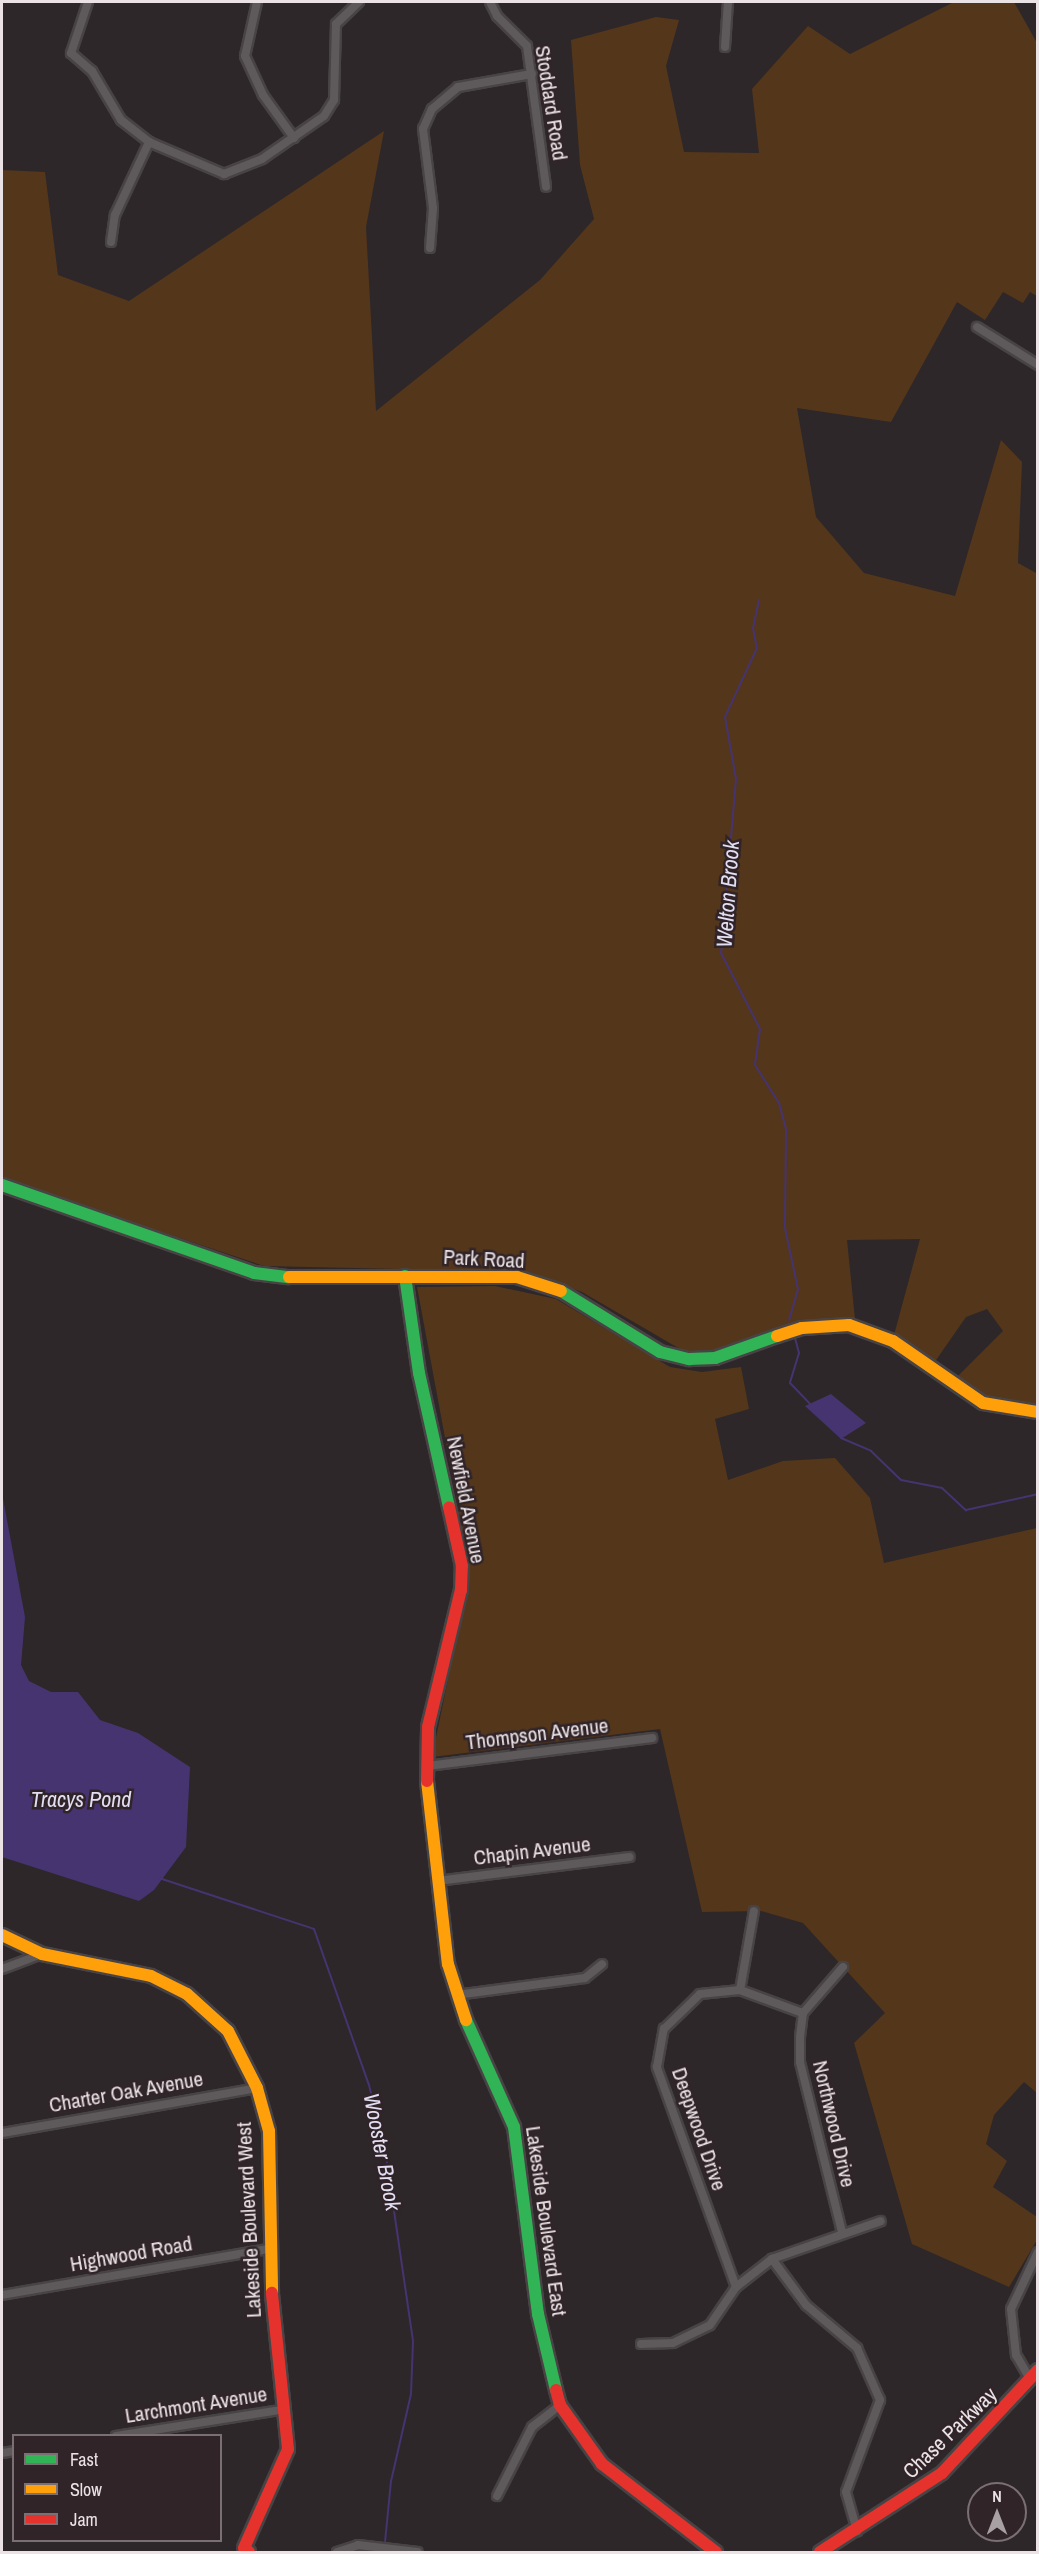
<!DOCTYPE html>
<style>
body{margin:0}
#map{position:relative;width:1039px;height:2554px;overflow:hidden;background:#2d2729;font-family:"Archivo Narrow",sans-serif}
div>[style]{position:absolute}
.green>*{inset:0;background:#54361b}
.water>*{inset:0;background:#453470}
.stream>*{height:2px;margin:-1px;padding:0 1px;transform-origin:1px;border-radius:1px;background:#453470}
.roads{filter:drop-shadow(2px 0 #484344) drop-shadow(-2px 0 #484344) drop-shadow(0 2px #484344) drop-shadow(0 -2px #484344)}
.street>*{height:8px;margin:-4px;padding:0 4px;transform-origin:4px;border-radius:4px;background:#5e595b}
.fast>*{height:12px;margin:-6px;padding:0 6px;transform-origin:6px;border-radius:6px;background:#30b455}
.slow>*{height:12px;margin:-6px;padding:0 6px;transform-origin:6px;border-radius:6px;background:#ff9f0a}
.jam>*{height:12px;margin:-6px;padding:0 6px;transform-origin:6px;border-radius:6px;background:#e5322d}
span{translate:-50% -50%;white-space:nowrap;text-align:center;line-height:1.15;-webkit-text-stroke:5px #302428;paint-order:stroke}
.street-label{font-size:21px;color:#eae2e5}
.water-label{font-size:22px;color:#e2dff3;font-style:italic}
.frame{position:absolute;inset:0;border:3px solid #eae2e5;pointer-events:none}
.legend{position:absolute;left:12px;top:2434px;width:210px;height:108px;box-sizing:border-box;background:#302428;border:2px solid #7a7074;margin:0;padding:8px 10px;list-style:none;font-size:18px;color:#eae2e5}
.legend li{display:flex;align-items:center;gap:12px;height:30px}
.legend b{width:30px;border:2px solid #7a7074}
.north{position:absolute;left:967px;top:2482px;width:60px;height:60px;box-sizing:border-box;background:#302428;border:2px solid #7a7074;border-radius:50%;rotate:0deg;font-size:16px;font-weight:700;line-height:24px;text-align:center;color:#eae2e5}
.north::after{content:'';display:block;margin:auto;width:21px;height:27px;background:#a8a1a3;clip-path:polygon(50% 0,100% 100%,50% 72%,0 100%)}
</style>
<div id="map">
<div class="green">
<i style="clip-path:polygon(954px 2px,1014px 2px,1037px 43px,1037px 296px,1030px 292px,1023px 303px,1003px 292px,985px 320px,957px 302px,891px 422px,797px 408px,816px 517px,864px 573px,955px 596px,1001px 440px,1022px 462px,1018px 563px,1038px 574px,1037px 1406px,989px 1399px,955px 1379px,1003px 1331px,987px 1309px,966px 1317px,934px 1363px,894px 1335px,920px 1239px,847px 1240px,855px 1319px,811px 1320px,717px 1355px,687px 1353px,582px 1292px,529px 1272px,264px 1266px,2px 1179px,2px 170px,45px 172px,58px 275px,129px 301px,384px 131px,366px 227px,376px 411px,540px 280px,594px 219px,580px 165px,571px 40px,656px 17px,679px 20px,666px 66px,684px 152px,759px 153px,752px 89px,808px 26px,850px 54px)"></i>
<i style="clip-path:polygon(495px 1286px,556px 1299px,670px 1367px,702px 1372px,741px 1367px,749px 1409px,715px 1419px,728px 1480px,783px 1461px,835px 1458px,870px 1498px,884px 1563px,1037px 1528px,1037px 2093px,1024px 2082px,994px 2115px,986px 2144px,1007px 2161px,993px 2187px,1037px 2217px,1037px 2240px,1009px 2287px,912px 2244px,854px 2043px,885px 2013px,803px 1923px,761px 1911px,702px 1912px,660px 1729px,432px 1757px,470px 1572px,417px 1287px)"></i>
</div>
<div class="water">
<i style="clip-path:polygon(831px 1394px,866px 1423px,841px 1439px,805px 1406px)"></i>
<i style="clip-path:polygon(2px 1493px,25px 1617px,21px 1665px,29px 1681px,51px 1692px,78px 1692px,100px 1720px,138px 1733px,190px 1767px,186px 1847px,154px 1890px,139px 1901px,2px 1857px)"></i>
</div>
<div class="stream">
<i style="left:759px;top:600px;width:29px;rotate:102deg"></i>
<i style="left:753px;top:628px;width:20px;rotate:79deg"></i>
<i style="left:757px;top:648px;width:76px;rotate:114.9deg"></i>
<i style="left:725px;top:717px;width:63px;rotate:79.9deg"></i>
<i style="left:736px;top:779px;width:175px;rotate:94.9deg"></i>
<i style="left:721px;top:953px;width:85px;rotate:62.8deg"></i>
<i style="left:760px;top:1029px;width:36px;rotate:98deg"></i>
<i style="left:755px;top:1065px;width:45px;rotate:57.7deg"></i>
<i style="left:779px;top:1103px;width:27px;rotate:75deg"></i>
<i style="left:786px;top:1129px;width:99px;rotate:90.6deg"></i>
<i style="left:785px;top:1228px;width:62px;rotate:78deg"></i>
<i style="left:798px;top:1289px;width:32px;rotate:106deg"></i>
<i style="left:795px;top:1338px;width:16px;rotate:75deg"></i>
<i style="left:799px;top:1353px;width:31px;rotate:107deg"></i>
<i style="left:790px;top:1383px;width:30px;rotate:46deg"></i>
<i style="left:841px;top:1438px;width:33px;rotate:23deg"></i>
<i style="left:871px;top:1451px;width:42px;rotate:44deg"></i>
<i style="left:901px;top:1480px;width:42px;rotate:11deg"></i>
<i style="left:942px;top:1488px;width:33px;rotate:43deg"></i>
<i style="left:966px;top:1510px;width:74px;rotate:-12.5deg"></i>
<i style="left:159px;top:1878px;width:163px;rotate:18.2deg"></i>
<i style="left:314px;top:1929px;width:165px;rotate:70.6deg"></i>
<i style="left:369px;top:2085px;width:66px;rotate:76deg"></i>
<i style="left:385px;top:2149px;width:195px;rotate:81.7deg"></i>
<i style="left:413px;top:2342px;width:52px;rotate:92.2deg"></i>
<i style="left:411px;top:2394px;width:89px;rotate:102.9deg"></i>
<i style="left:391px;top:2481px;width:61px;rotate:95.6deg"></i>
</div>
<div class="roads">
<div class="street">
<i style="left:88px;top:2px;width:54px;rotate:108.4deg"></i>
<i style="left:71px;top:53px;width:28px;rotate:41deg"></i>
<i style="left:92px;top:71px;width:57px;rotate:59.4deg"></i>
<i style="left:121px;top:120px;width:36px;rotate:38deg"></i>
<i style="left:149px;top:142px;width:82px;rotate:23.1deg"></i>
<i style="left:224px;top:174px;width:41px;rotate:-21.5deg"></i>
<i style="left:262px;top:159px;width:75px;rotate:-34.7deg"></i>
<i style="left:324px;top:116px;width:19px;rotate:-58deg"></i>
<i style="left:334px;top:100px;width:76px;rotate:-88.5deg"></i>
<i style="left:336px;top:24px;width:32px;rotate:-44deg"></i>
<i style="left:257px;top:2px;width:55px;rotate:102.5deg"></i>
<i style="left:245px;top:56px;width:43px;rotate:65.2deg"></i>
<i style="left:263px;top:95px;width:53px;rotate:54.2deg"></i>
<i style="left:490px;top:2px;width:16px;rotate:63deg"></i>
<i style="left:497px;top:16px;width:42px;rotate:45deg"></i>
<i style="left:527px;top:46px;width:142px;rotate:82.3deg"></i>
<i style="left:725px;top:47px;width:45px;rotate:-86.2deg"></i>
<i style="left:111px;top:242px;width:27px;rotate:-82deg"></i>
<i style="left:115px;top:215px;width:81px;rotate:-65deg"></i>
<i style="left:430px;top:248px;width:40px;rotate:-85.7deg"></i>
<i style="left:433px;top:208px;width:80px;rotate:-97.2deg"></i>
<i style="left:423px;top:129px;width:22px;rotate:-66deg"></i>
<i style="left:432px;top:109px;width:34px;rotate:-40deg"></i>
<i style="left:458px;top:87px;width:75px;rotate:-10deg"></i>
<i style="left:977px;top:327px;width:72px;rotate:31.9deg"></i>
<i style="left:427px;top:1766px;width:227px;rotate:-7.1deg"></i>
<i style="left:437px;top:1881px;width:194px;rotate:-7.1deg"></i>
<i style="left:2px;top:1969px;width:43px;rotate:-20.6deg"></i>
<i style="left:740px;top:1990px;width:80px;rotate:-80deg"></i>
<i style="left:456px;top:1995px;width:130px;rotate:-7.5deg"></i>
<i style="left:585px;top:1978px;width:22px;rotate:-39deg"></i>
<i style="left:2px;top:2133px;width:259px;rotate:-10deg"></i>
<i style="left:842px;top:2232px;width:175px;rotate:-103.9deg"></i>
<i style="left:800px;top:2062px;width:25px;rotate:-90deg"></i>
<i style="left:800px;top:2037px;width:24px;rotate:-83deg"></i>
<i style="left:803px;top:2013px;width:61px;rotate:-49deg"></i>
<i style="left:772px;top:2259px;width:57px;rotate:53.5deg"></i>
<i style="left:806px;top:2305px;width:67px;rotate:40.1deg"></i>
<i style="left:857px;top:2348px;width:57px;rotate:66.1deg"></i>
<i style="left:880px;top:2400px;width:98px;rotate:110.3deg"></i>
<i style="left:846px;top:2492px;width:41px;rotate:74.2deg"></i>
<i style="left:736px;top:2287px;width:234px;rotate:-109.8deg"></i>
<i style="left:657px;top:2067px;width:39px;rotate:-80deg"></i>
<i style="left:664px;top:2029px;width:50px;rotate:-44.2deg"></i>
<i style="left:700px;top:1994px;width:40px;rotate:-5.7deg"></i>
<i style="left:740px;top:1990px;width:67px;rotate:20.1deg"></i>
<i style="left:2px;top:2295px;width:269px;rotate:-9.8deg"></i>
<i style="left:641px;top:2344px;width:32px;rotate:-2deg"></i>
<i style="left:673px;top:2343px;width:41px;rotate:-25.9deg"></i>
<i style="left:710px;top:2325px;width:46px;rotate:-55.6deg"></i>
<i style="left:736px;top:2287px;width:46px;rotate:-37.9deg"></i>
<i style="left:772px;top:2259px;width:115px;rotate:-19.2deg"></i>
<i style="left:1030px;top:2379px;width:28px;rotate:-120deg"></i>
<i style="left:1016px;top:2355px;width:46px;rotate:-96.2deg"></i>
<i style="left:1011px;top:2309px;width:63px;rotate:-64.7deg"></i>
<i style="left:116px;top:2436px;width:167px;rotate:-9deg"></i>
<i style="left:2px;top:2453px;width:12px;rotate:-9deg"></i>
<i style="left:497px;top:2496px;width:77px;rotate:-63.1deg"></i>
<i style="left:532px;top:2427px;width:36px;rotate:-38deg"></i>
<i style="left:337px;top:2552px;width:22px;rotate:-18deg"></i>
<i style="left:358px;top:2545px;width:60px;rotate:6.7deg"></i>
</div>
<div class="fast">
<i style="left:2px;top:1185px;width:267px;rotate:19.2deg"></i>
<i style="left:254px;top:1273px;width:35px;rotate:7deg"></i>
<i style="left:405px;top:1276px;width:98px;rotate:81.8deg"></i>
<i style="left:419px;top:1373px;width:137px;rotate:77.4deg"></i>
<i style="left:561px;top:1291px;width:116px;rotate:31.6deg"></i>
<i style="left:660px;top:1352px;width:30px;rotate:14deg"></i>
<i style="left:689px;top:1359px;width:26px;rotate:-2deg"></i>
<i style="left:715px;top:1358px;width:66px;rotate:-19.5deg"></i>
<i style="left:466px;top:2020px;width:117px;rotate:65.8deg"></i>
<i style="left:514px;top:2127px;width:189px;rotate:82.7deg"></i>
<i style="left:538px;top:2314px;width:78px;rotate:76.7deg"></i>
</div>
<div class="slow">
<i style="left:289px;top:1277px;width:228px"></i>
<i style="left:517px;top:1277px;width:46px;rotate:17.7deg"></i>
<i style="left:777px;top:1336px;width:26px;rotate:-18deg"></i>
<i style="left:802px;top:1328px;width:47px;rotate:-3.7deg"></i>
<i style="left:849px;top:1325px;width:47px;rotate:20deg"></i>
<i style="left:893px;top:1341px;width:109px;rotate:34.6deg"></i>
<i style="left:983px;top:1403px;width:56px;rotate:9.3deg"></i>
<i style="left:427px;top:1781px;width:184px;rotate:83.5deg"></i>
<i style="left:448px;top:1964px;width:59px;rotate:72.2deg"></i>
<i style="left:2px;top:1935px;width:44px;rotate:25.4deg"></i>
<i style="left:42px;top:1954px;width:111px;rotate:11.4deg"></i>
<i style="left:151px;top:1976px;width:40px;rotate:26.6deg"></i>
<i style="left:187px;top:1994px;width:55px;rotate:42.1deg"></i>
<i style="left:228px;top:2031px;width:64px;rotate:63deg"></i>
<i style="left:257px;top:2088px;width:45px;rotate:74.4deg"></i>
<i style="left:269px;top:2131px;width:162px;rotate:88.9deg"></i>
</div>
<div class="jam">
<i style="left:427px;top:1781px;width:54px;rotate:-88.9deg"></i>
<i style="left:428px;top:1727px;width:141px;rotate:-76.5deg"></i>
<i style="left:461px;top:1590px;width:24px;rotate:-88deg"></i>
<i style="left:462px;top:1566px;width:60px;rotate:-102.4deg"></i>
<i style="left:556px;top:2390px;width:16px;rotate:75deg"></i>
<i style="left:560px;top:2405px;width:72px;rotate:54.6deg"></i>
<i style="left:602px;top:2464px;width:144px;rotate:37.7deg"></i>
<i style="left:249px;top:2552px;width:6px;rotate:-141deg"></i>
<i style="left:244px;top:2548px;width:108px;rotate:-66deg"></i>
<i style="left:288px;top:2449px;width:157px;rotate:-95.9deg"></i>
<i style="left:820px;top:2552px;width:145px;rotate:-32.9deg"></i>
<i style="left:942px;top:2473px;width:141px;rotate:-47deg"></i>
</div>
</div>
<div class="street-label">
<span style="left:551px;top:103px;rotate:81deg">Stoddard Road</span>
<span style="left:484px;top:1259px;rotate:3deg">Park Road</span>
<span style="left:466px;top:1500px;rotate:79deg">Newfield Avenue</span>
<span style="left:537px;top:1734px;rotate:-7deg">Thompson Avenue</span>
<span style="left:532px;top:1851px;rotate:-7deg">Chapin Avenue</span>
<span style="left:126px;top:2092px;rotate:-10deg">Charter Oak Avenue</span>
<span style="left:834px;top:2124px;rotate:77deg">Northwood Drive</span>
<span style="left:699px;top:2129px;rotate:71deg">Deepwood Drive</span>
<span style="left:249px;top:2220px;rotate:-93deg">Lakeside Boulevard West</span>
<span style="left:546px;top:2221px;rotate:82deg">Lakeside Boulevard East</span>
<span style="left:131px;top:2254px;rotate:-10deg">Highwood Road</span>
<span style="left:196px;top:2405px;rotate:-9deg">Larchmont Avenue</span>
<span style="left:950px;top:2433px;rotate:-44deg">Chase Parkway</span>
</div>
<div class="water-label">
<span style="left:728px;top:894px;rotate:-86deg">Welton Brook</span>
<span style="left:81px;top:1800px">Tracys Pond</span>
<span style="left:382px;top:2152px;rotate:79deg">Wooster Brook</span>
</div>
<div class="frame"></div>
<ul class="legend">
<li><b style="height:8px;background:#30b455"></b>Fast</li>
<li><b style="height:8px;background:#ff9f0a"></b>Slow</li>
<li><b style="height:8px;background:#e5322d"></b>Jam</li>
</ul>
<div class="north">N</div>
</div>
